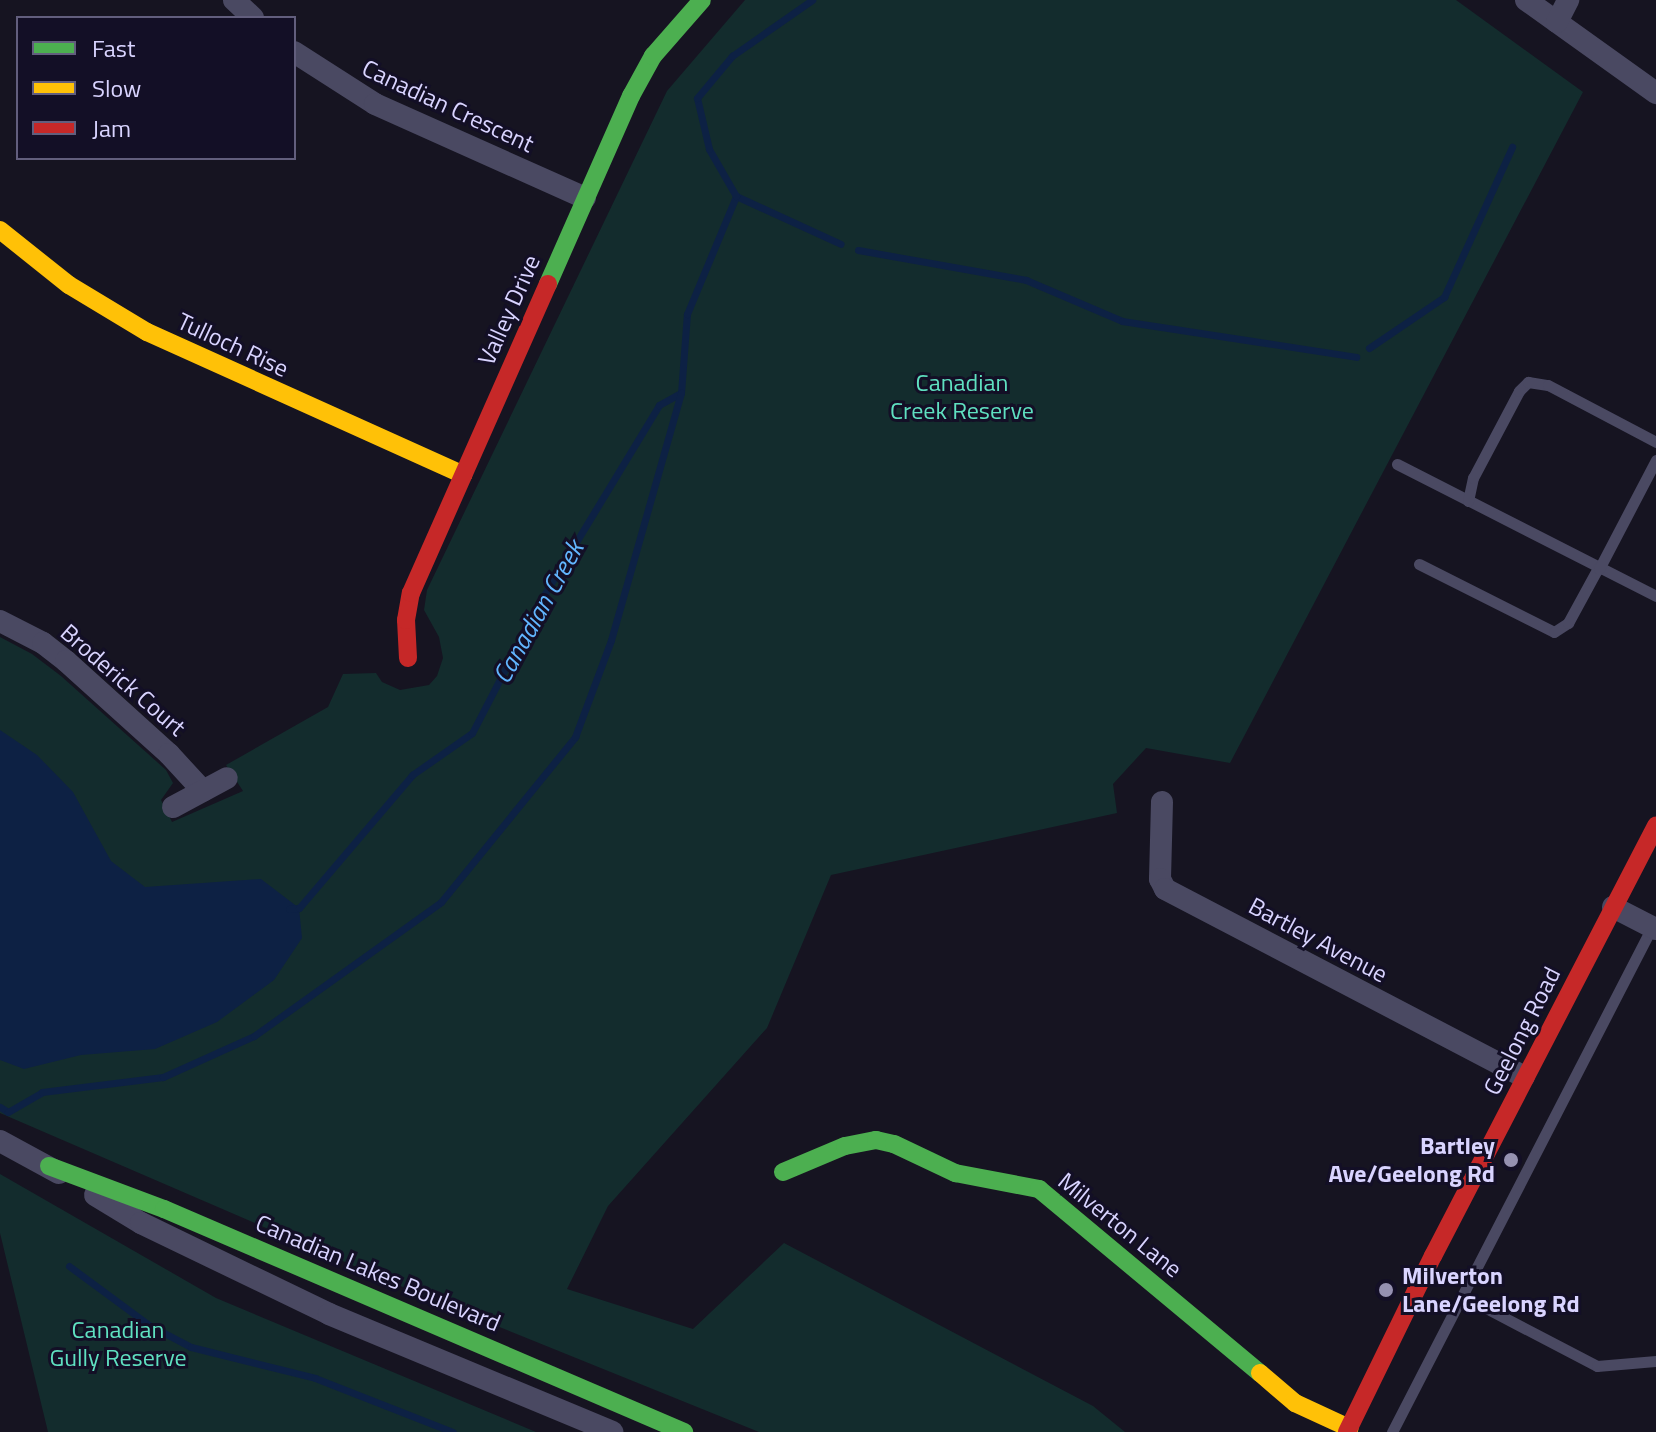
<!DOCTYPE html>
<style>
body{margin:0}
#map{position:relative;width:1656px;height:1432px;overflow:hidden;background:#161421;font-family:"Titillium Web",sans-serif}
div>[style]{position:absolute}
.green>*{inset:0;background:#132c2d}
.water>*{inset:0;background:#0d2144}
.stream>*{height:7px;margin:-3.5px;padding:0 3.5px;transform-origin:3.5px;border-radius:3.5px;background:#0d2144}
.lane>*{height:11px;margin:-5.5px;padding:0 5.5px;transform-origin:5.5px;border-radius:5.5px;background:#4a4962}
.street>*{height:22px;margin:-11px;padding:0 11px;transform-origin:11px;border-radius:11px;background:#4a4962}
.fast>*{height:18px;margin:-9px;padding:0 9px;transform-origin:9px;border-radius:9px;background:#4caf50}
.slow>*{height:18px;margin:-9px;padding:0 9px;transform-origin:9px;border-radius:9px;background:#ffc107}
.jam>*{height:18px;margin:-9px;padding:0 9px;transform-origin:9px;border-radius:9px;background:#c62828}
.dots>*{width:22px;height:22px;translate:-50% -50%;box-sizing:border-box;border:4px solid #130f26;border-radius:50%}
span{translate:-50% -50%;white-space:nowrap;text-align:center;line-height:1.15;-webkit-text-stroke:6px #130f26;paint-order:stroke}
.street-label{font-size:24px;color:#d9d4ff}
.park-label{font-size:24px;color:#5fe0c0}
.poi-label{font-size:24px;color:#d9d4ff;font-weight:700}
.right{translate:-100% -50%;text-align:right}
.left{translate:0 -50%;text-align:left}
.water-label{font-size:26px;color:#62b6ff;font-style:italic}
.legend{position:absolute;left:16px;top:16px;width:280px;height:144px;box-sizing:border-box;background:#130f26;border:2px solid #625e7d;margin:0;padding:10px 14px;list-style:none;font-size:24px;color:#d9d4ff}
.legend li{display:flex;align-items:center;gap:16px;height:40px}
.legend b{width:40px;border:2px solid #625e7d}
</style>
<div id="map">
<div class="green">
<i style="clip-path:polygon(745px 0,1456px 0,1583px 92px,1230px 763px,1146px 748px,1113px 784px,1117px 813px,831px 875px,767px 1028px,608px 1206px,567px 1289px,693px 1329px,784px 1243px,1093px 1406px,1125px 1432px,759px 1432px,440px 1303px,0 1113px,0 637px,32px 654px,61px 676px,166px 770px,173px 783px,161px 800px,172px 822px,243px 791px,226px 765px,328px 707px,343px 674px,376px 673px,382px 682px,400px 690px,429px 685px,437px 676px,443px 658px,439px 637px,424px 610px,427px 590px,667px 91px)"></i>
<i style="clip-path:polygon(0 1174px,216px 1298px,536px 1432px,48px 1432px,0 1233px)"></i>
</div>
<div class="water">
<i style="clip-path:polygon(0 730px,37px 755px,73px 792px,111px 861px,145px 887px,261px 879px,299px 908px,302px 938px,274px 980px,217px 1022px,155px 1049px,81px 1055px,24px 1069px,0 1060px)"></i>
</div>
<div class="stream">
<i style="left:736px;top:196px;width:115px;rotate:24.6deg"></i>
<i style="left:858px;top:250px;width:171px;rotate:10.1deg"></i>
<i style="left:1026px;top:280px;width:104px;rotate:23.1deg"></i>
<i style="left:1122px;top:321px;width:237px;rotate:8.7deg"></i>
<i style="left:1369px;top:348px;width:91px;rotate:-34.2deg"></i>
<i style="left:1444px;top:297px;width:165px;rotate:-65.6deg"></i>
<i style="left:289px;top:909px;width:10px;rotate:-6deg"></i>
<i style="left:299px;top:908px;width:175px;rotate:-49.6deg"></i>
<i style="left:412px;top:775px;width:73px;rotate:-35deg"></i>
<i style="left:472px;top:733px;width:150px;rotate:-62.6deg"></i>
<i style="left:541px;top:600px;width:228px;rotate:-58.8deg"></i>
<i style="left:659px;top:405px;width:25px;rotate:-29deg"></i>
<i style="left:681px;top:393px;width:79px;rotate:-85.7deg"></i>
<i style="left:687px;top:314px;width:128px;rotate:-67.4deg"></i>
<i style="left:736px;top:196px;width:54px;rotate:-119.9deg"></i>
<i style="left:709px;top:149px;width:52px;rotate:-103.2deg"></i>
<i style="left:697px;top:98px;width:55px;rotate:-50.2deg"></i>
<i style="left:732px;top:56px;width:98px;rotate:-35deg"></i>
<i style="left:0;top:1107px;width:9px;rotate:32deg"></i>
<i style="left:8px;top:1112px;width:39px;rotate:-30deg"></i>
<i style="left:42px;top:1092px;width:122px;rotate:-7.1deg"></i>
<i style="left:163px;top:1077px;width:100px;rotate:-24.3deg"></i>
<i style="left:254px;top:1036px;width:230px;rotate:-35.6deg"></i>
<i style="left:441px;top:902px;width:213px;rotate:-50.9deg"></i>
<i style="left:575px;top:737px;width:103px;rotate:-69.6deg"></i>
<i style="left:611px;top:640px;width:257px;rotate:-74.2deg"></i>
<i style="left:69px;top:1266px;width:99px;rotate:36.4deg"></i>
<i style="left:149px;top:1325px;width:47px;rotate:27.6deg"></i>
<i style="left:191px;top:1347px;width:128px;rotate:14deg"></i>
<i style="left:315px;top:1378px;width:148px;rotate:21.4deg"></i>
</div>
<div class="lane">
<i style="left:1397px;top:464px;width:291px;rotate:27deg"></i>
<i style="left:1468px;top:501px;width:24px;rotate:-78deg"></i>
<i style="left:1473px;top:478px;width:98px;rotate:-62.1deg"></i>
<i style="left:1519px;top:391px;width:13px;rotate:-45deg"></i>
<i style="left:1528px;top:382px;width:20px;rotate:9deg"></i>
<i style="left:1548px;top:385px;width:122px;rotate:27.8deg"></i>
<i style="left:1419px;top:564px;width:151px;rotate:26.7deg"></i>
<i style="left:1554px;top:632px;width:17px;rotate:-33deg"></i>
<i style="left:1568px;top:623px;width:63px;rotate:-61.4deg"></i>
<i style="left:1599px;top:569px;width:123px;rotate:-62.4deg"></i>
<i style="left:1463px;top:1296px;width:151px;rotate:27.6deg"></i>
<i style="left:1597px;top:1366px;width:59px;rotate:-4.8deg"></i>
<i style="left:1392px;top:1432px;width:568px;rotate:-62.76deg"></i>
</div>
<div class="street">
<i style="left:234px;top:0;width:26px;rotate:43deg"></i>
<i style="left:1526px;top:0;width:160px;rotate:35.6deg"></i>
<i style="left:1557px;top:22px;width:25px;rotate:-63deg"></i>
<i style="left:294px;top:52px;width:96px;rotate:32.7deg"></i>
<i style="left:375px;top:104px;width:230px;rotate:24.1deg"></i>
<i style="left:0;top:621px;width:48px;rotate:27.1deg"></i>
<i style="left:43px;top:643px;width:29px;rotate:38deg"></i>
<i style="left:66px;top:661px;width:139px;rotate:42.1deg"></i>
<i style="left:169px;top:754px;width:50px;rotate:47.4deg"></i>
<i style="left:1162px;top:802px;width:77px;rotate:91.5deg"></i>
<i style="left:1160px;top:879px;width:11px;rotate:63deg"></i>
<i style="left:1165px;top:889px;width:405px;rotate:27.6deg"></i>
<i style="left:173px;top:807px;width:61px;rotate:-28.2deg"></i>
<i style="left:1613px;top:907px;width:48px;rotate:27.1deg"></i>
<i style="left:0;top:1141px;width:67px;rotate:28.5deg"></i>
<i style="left:95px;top:1195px;width:54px;rotate:31.3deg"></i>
<i style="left:141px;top:1223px;width:209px;rotate:25.8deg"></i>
<i style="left:329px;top:1314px;width:307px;rotate:22.6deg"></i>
</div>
<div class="fast">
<i style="left:548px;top:284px;width:206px;rotate:-66.2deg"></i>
<i style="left:631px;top:96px;width:46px;rotate:-61.2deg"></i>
<i style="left:653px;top:56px;width:74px;rotate:-48.8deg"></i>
<i style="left:49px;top:1166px;width:123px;rotate:20.5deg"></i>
<i style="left:164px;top:1209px;width:566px;rotate:23.21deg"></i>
<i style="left:783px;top:1172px;width:67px;rotate:-22.8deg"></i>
<i style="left:845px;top:1146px;width:32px;rotate:-11deg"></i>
<i style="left:876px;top:1140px;width:18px;rotate:13deg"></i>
<i style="left:894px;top:1144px;width:68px;rotate:25.4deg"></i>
<i style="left:955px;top:1173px;width:86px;rotate:10.8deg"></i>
<i style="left:1039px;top:1189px;width:288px;rotate:39.8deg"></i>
</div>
<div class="slow">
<i style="left:0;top:230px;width:88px;rotate:38.6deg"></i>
<i style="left:69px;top:285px;width:91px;rotate:31.1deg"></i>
<i style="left:147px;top:332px;width:347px;rotate:24.3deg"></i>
<i style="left:1260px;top:1373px;width:46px;rotate:40.6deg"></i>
<i style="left:1295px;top:1403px;width:60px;rotate:24.8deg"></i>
</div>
<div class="jam">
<i style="left:408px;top:658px;width:38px;rotate:-93deg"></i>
<i style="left:406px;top:620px;width:27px;rotate:-80deg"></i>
<i style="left:411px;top:593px;width:338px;rotate:-66.1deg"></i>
<i style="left:1347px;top:1432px;width:196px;rotate:-64deg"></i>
<i style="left:1433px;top:1256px;width:485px;rotate:-62.6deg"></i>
</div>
<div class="dots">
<i style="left:1511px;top:1160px;background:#9591b1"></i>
<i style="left:1386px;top:1290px;background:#9591b1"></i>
</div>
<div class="street-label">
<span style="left:448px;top:106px;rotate:25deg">Canadian Crescent</span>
<span style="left:509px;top:310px;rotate:-66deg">Valley Drive</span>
<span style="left:233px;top:345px;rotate:25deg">Tulloch Rise</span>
<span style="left:123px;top:680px;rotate:41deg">Broderick Court</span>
<span style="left:1318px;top:940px;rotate:28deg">Bartley Avenue</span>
<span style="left:1522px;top:1031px;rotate:-63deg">Geelong Road</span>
<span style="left:1120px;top:1225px;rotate:39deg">Milverton Lane</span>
<span style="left:378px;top:1273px;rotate:23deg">Canadian Lakes Boulevard</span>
</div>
<div class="park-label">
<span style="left:962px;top:397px">Canadian<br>Creek Reserve</span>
<span style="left:118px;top:1344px">Canadian<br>Gully Reserve</span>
</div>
<div class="poi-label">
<span class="right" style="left:1495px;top:1160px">Bartley<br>Ave/Geelong Rd</span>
<span class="left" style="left:1402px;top:1290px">Milverton<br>Lane/Geelong Rd</span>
</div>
<div class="water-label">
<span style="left:538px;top:612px;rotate:-61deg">Canadian Creek</span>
</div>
<ul class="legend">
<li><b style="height:10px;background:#4caf50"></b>Fast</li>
<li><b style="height:10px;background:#ffc107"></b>Slow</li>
<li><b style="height:10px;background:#c62828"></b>Jam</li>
</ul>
</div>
